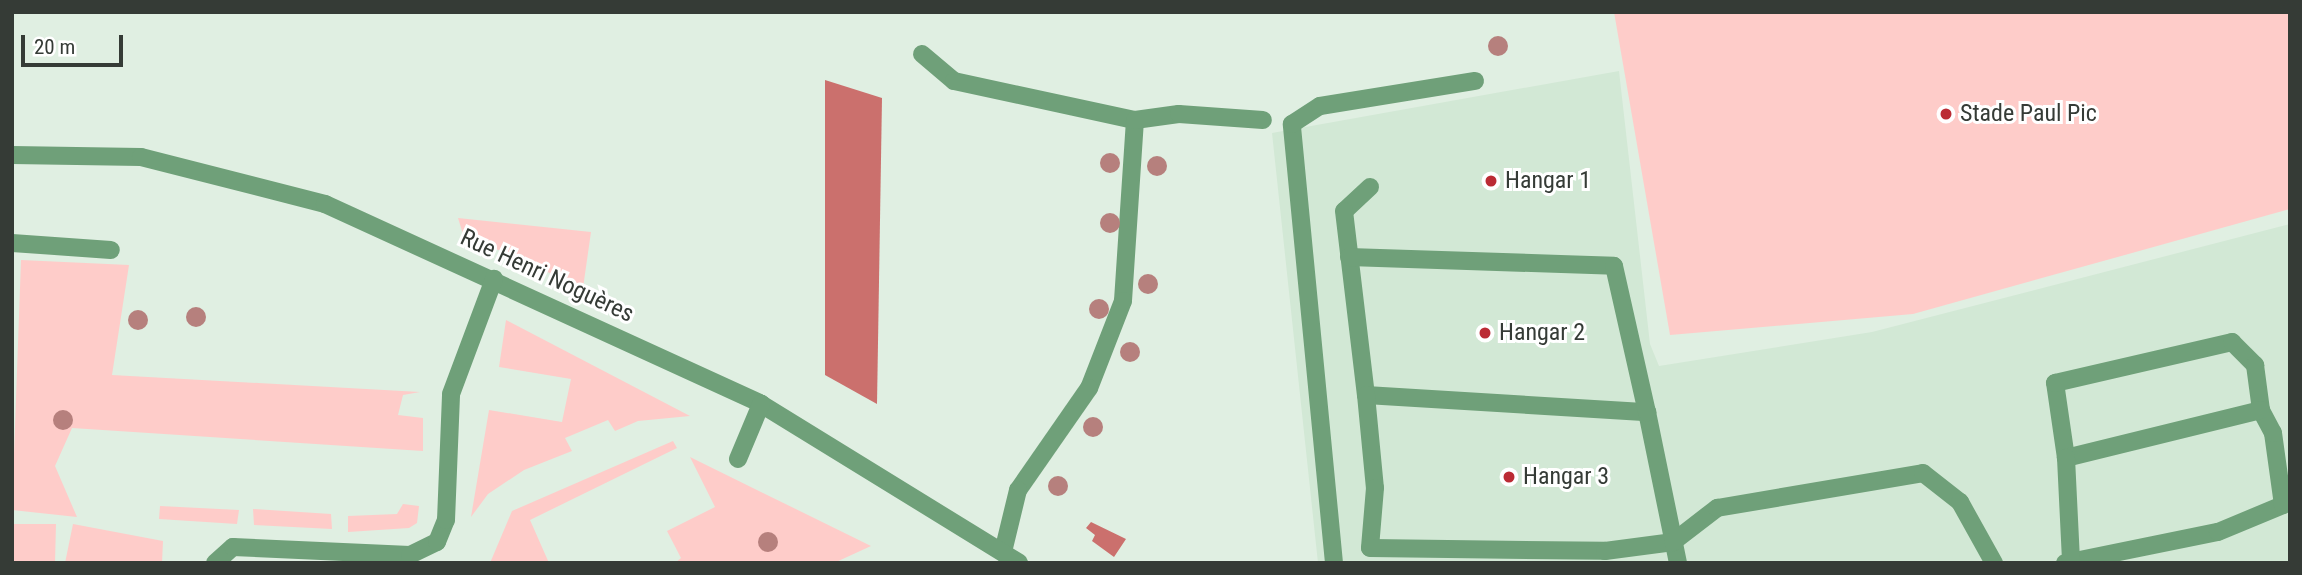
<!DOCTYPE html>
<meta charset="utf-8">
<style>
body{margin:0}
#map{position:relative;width:2302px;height:575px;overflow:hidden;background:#e0efe2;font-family:"Roboto Condensed",sans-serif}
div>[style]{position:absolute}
.built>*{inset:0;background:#d2e8d5}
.green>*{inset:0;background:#feccc9}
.water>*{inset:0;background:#cb706d}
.minor>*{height:18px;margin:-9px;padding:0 9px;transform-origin:9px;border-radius:9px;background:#6fa079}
.trees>*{width:20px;height:20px;margin:-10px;border-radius:50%;background:#b6807d}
.dots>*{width:19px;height:19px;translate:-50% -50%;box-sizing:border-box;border:4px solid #fff;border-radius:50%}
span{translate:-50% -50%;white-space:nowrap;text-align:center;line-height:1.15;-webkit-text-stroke:6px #fff;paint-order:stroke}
.poi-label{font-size:24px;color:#353b36}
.left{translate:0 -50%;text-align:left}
.street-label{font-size:24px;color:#353b36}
.frame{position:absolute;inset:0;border:14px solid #353b36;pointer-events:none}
.scale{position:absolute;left:21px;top:35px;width:102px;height:32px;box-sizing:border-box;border:4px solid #353b36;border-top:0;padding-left:9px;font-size:21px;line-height:24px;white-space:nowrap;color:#353b36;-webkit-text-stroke:5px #fff;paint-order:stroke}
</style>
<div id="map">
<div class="built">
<i style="clip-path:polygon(1619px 71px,1650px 344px,1659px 366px,1872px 332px,2290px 224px,2290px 563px,1318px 563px,1272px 133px)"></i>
</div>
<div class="green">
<i style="clip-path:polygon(1614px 12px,2290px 12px,2290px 209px,1913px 314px,1670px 335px)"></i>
<i style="clip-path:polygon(458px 218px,591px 232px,583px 288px,463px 234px)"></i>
<i style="clip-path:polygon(21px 260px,129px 265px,112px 375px,420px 392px,403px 395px,398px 415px,423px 418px,423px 451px,72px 428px,55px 466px,77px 517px,12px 510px)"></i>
<i style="clip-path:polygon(506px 320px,690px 416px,638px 421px,615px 431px,608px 420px,565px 438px,572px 451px,524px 470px,488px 494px,471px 517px,489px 410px,562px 422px,571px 379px,499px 367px)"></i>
<i style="clip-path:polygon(673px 441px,677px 448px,530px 520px,549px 563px,490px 563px,512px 511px)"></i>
<i style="clip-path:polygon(690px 457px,871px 546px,834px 563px,675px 563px,681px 558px,667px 531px,715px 507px)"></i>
<i style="clip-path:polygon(403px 504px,419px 506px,417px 523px,409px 528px,348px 532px,348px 516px,397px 514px)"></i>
<i style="clip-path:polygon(160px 506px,239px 510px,237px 524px,159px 519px)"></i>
<i style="clip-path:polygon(253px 509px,331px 514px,332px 529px,254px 525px)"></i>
<i style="clip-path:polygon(12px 524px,56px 524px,55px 563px,12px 563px)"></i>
<i style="clip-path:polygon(73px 524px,163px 541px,162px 563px,65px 563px)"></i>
</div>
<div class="water">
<i style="clip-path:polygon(825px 80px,882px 98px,877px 404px,825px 375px)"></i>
<i style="clip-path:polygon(1091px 522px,1126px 539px,1114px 557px,1092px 541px,1095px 535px,1086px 528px)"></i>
</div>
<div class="minor">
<i style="left:922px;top:54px;width:42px;rotate:40.2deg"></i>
<i style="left:954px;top:81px;width:185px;rotate:12.2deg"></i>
<i style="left:1135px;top:120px;width:181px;rotate:93.8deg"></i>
<i style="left:1123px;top:301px;width:93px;rotate:111.3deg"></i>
<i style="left:1089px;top:388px;width:124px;rotate:124.8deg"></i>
<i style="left:1018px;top:490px;width:64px;rotate:103.6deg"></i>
<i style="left:1135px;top:120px;width:44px;rotate:-7.8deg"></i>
<i style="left:1179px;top:114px;width:84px;rotate:4.1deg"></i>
<i style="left:12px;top:155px;width:129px;rotate:0.9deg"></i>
<i style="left:141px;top:157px;width:190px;rotate:14.3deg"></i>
<i style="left:325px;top:204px;width:480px;rotate:24.6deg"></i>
<i style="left:761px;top:404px;width:303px;rotate:31.6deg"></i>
<i style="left:1370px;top:187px;width:35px;rotate:137deg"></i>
<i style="left:1344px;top:211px;width:185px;rotate:83.2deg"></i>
<i style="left:1366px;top:395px;width:282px;rotate:3.5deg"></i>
<i style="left:1647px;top:412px;width:154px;rotate:78.4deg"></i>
<i style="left:12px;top:243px;width:99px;rotate:4deg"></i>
<i style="left:1349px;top:257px;width:265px;rotate:1.9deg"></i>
<i style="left:1614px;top:266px;width:150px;rotate:77.3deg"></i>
<i style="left:1366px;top:395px;width:93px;rotate:84.5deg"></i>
<i style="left:1375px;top:488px;width:60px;rotate:94.8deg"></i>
<i style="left:1370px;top:548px;width:235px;rotate:0.7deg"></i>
<i style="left:1605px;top:551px;width:69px;rotate:-7.5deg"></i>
<i style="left:1673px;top:542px;width:56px;rotate:-37.7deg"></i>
<i style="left:1717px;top:508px;width:209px;rotate:-9.6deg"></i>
<i style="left:1923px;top:473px;width:47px;rotate:38.1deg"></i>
<i style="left:1960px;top:502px;width:70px;rotate:60.9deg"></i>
<i style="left:2066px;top:458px;width:76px;rotate:-98.3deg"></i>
<i style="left:2055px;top:383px;width:182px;rotate:-13deg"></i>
<i style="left:2232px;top:342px;width:33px;rotate:45deg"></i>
<i style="left:2255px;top:365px;width:45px;rotate:82.4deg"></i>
<i style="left:738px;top:459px;width:60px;rotate:-67.3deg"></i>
<i style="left:215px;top:563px;width:24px;rotate:-42deg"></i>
<i style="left:233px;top:547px;width:177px;rotate:2.6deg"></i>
<i style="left:410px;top:555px;width:30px;rotate:-26deg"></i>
<i style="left:437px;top:542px;width:24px;rotate:-68deg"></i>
<i style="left:446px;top:520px;width:126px;rotate:-87.7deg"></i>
<i style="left:451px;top:394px;width:123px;rotate:-69.5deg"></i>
<i style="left:1334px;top:563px;width:441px;rotate:-95.5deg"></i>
<i style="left:1292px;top:124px;width:33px;rotate:-33deg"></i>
<i style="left:1320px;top:106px;width:157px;rotate:-9.2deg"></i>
<i style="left:2065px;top:563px;width:156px;rotate:-11.5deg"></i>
<i style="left:2218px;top:532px;width:70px;rotate:-22.6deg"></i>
<i style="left:2283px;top:505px;width:73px;rotate:-97.9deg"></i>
<i style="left:2273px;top:433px;width:26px;rotate:-118deg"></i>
<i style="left:2261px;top:410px;width:201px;rotate:166.2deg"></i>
<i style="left:2066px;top:458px;width:102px;rotate:87.2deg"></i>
</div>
<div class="trees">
<i style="left:1498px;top:46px"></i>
<i style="left:1110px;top:163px"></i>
<i style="left:1157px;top:166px"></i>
<i style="left:1110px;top:223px"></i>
<i style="left:1148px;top:284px"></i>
<i style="left:1099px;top:309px"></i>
<i style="left:196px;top:317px"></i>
<i style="left:138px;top:320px"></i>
<i style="left:1130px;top:352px"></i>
<i style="left:63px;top:420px"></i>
<i style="left:1093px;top:427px"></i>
<i style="left:1058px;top:486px"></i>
<i style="left:768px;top:542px"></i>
</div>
<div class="dots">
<i style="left:1946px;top:114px;background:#bb2b34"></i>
<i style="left:1491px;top:181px;background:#bb2b34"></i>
<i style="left:1485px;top:333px;background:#bb2b34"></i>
<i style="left:1509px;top:477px;background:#bb2b34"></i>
</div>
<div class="poi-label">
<span class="left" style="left:1960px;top:114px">Stade Paul Pic</span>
<span class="left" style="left:1505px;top:181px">Hangar 1</span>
<span class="left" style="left:1499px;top:333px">Hangar 2</span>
<span class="left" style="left:1523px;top:477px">Hangar 3</span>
</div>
<div class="street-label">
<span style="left:547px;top:276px;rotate:25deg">Rue Henri Noguères</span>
</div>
<div class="frame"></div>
<div class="scale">20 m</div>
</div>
